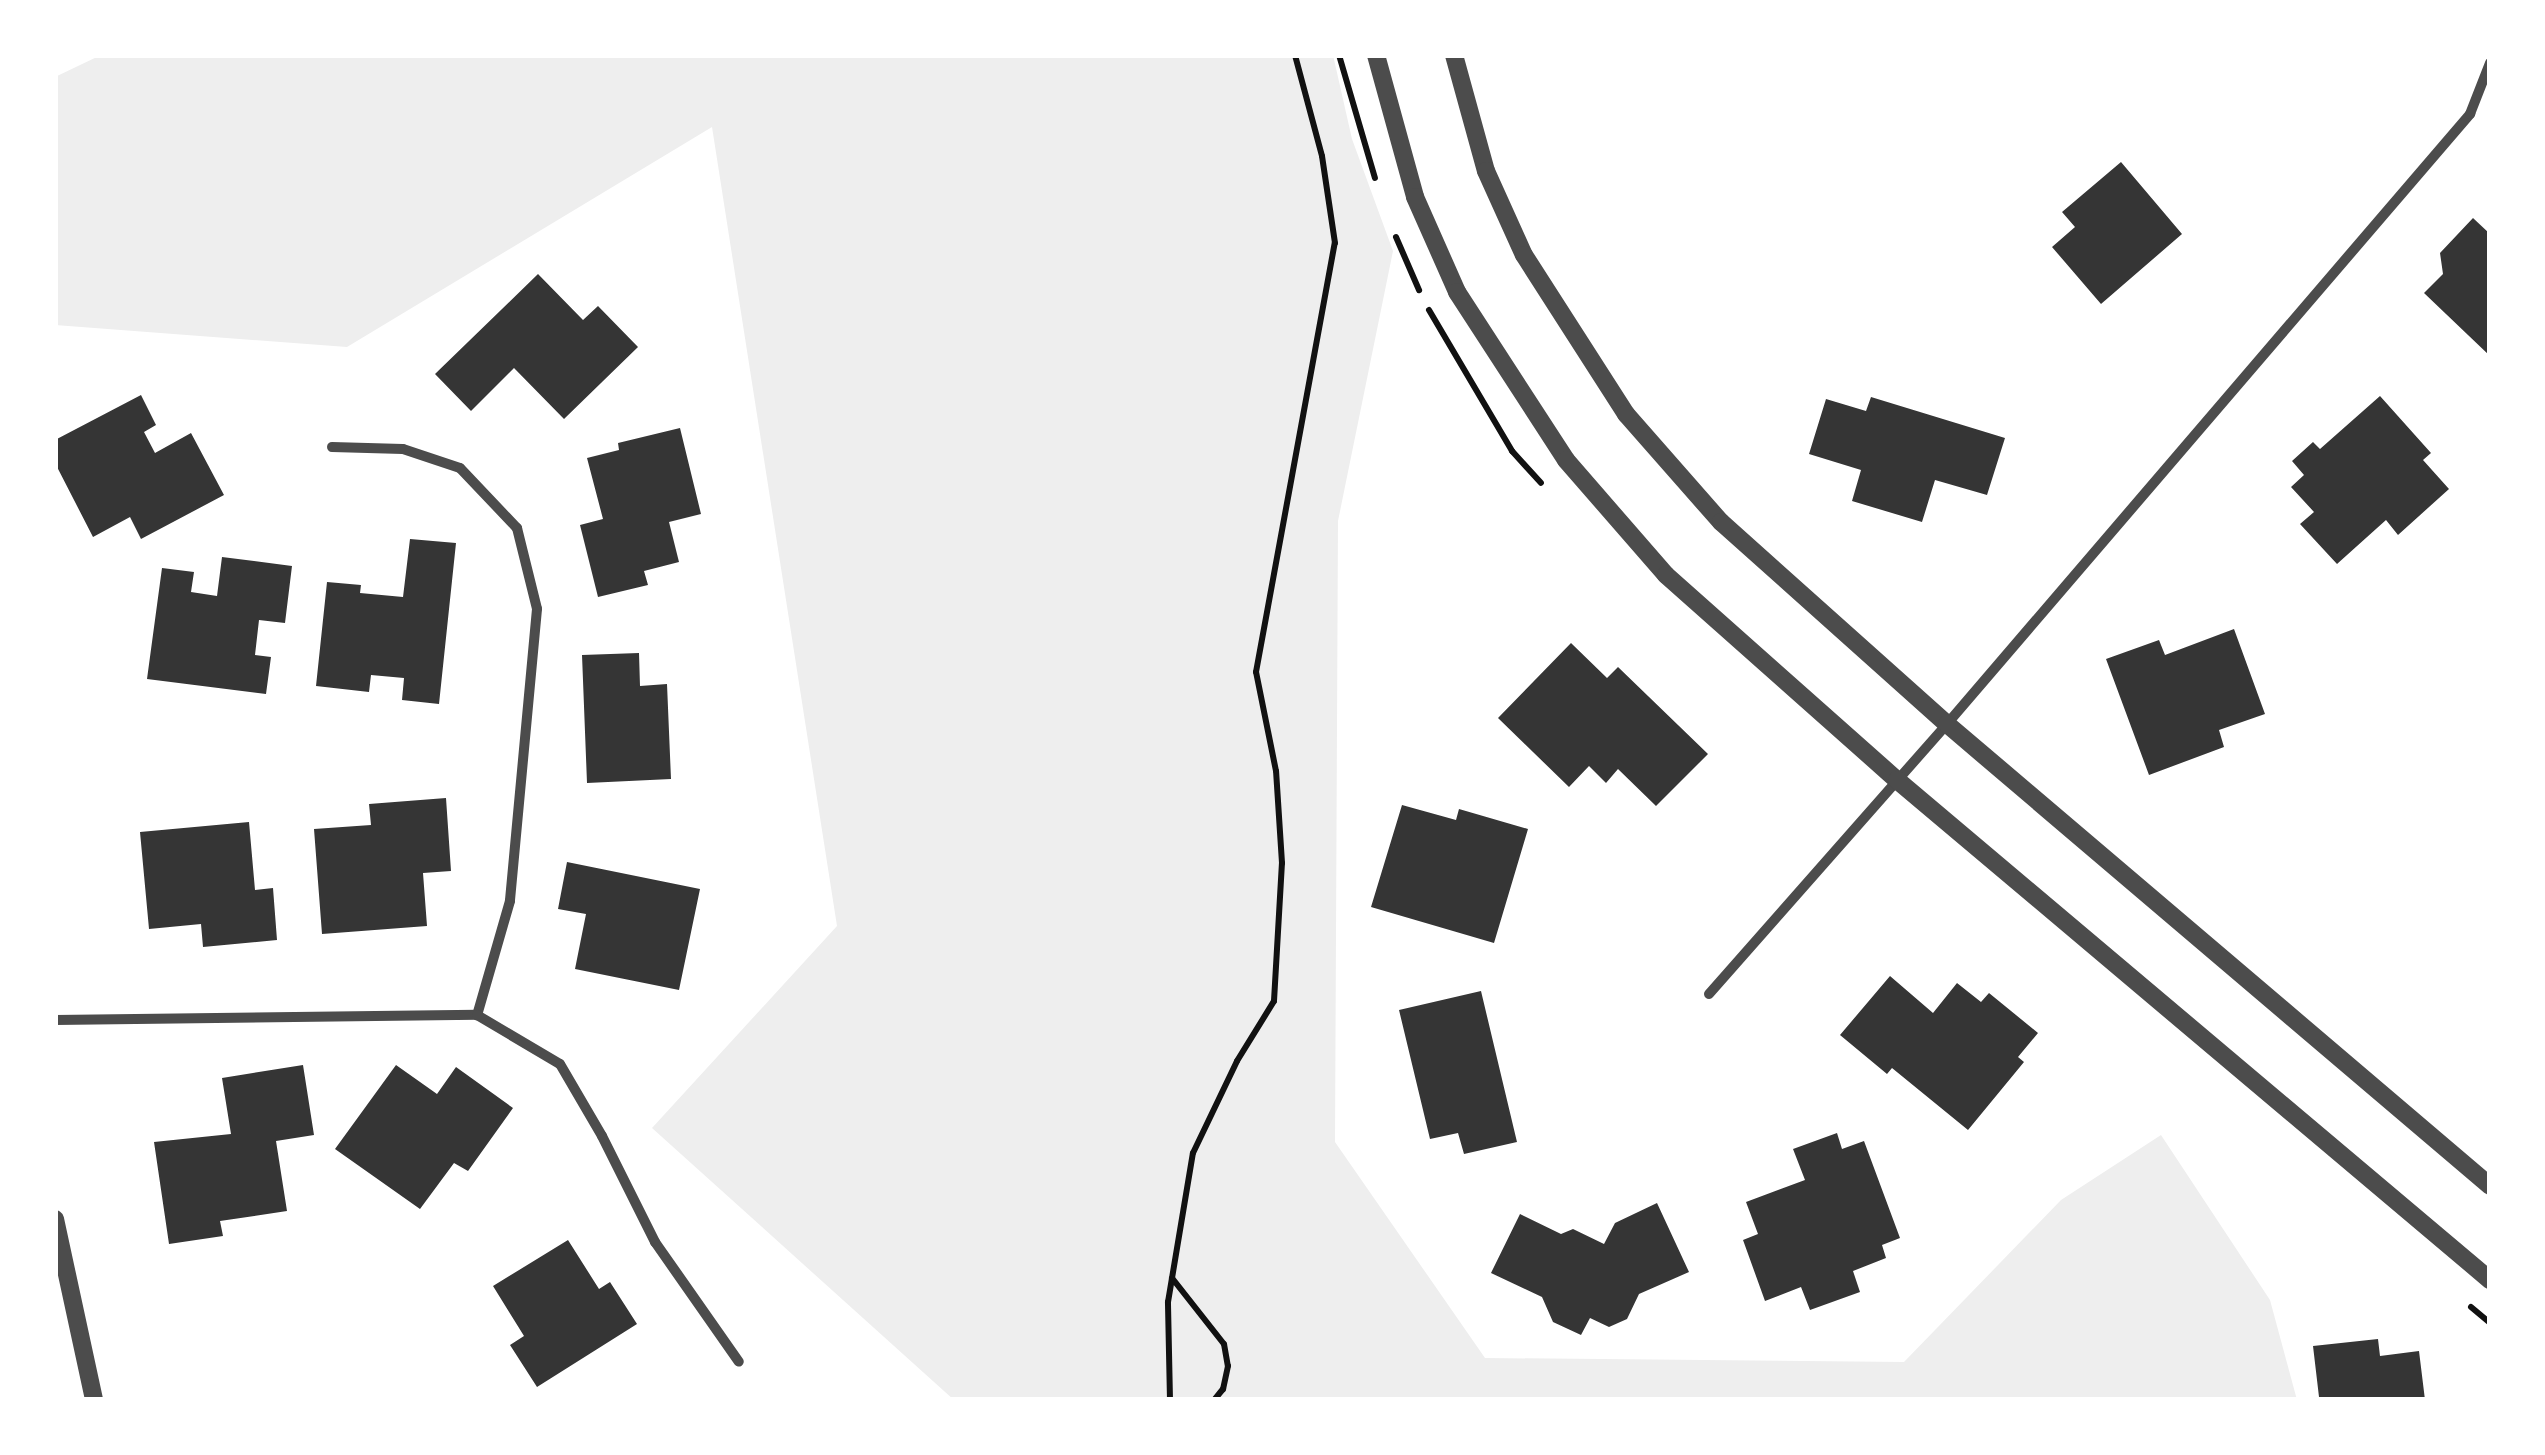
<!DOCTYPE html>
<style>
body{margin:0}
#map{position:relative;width:2545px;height:1455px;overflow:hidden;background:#fff;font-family:Lato,sans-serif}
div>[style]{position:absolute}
.green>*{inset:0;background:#eee}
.building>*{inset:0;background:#353535}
.path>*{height:6px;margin:-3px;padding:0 3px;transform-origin:3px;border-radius:3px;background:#111}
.minor>*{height:10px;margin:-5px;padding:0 5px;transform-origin:5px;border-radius:5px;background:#4c4c4c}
.tertiary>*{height:18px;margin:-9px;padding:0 9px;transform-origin:9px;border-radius:9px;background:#4c4c4c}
span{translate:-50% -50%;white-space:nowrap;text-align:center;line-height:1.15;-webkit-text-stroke:9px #fff;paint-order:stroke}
.frame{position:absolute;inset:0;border:58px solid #fff;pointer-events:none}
</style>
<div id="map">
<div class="green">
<i style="clip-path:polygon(101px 55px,1333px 55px,1352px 139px,1393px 251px,1338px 521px,1335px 1142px,1485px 1358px,1904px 1362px,2061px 1200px,2161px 1135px,2270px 1300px,2297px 1400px,954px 1400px,652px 1128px,837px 926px,712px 127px,347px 347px,55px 325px,55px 77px)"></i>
</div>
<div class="building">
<i style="clip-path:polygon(2121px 162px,2182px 234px,2101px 304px,2052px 247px,2075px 227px,2062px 212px)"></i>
<i style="clip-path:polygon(2473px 218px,2490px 234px,2490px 356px,2424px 293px,2443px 274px,2440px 253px)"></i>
<i style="clip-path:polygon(538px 274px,583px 320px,598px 306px,638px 347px,564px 419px,514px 368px,471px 411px,435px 374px)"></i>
<i style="clip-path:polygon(141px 395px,156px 425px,144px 432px,155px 453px,191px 433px,224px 495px,141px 539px,130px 517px,93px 537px,55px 463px,55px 440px)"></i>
<i style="clip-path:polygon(2380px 396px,2431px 453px,2423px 460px,2449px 489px,2398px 535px,2386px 520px,2337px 564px,2300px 524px,2314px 512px,2291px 487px,2304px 475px,2292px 461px,2313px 442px,2320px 449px)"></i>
<i style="clip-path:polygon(1871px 397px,2005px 438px,1987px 495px,1935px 480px,1922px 522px,1852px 501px,1861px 470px,1809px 454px,1826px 399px,1866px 411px)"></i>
<i style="clip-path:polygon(680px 428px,701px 514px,669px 522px,679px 562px,644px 571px,648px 585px,598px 597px,580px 525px,603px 519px,587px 458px,619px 450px,618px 443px)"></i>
<i style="clip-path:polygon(410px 539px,456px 543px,439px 704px,402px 700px,404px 678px,371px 675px,369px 692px,316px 686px,327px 582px,361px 585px,360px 593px,403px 597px)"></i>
<i style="clip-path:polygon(222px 557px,292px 566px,285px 623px,259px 620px,255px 655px,271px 657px,266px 694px,147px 679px,162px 568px,194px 572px,191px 592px,217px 596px)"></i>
<i style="clip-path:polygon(2234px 629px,2265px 714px,2219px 730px,2224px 747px,2149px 775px,2106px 659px,2159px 640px,2165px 655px)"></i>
<i style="clip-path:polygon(1571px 643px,1607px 678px,1618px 667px,1708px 754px,1656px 806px,1618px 769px,1606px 783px,1589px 766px,1569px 787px,1498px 718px)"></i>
<i style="clip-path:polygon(639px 653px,640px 686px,667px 684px,671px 779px,587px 783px,582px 655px)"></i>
<i style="clip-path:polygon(446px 798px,451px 871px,423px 873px,427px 926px,322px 934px,314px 829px,371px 825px,369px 804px)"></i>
<i style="clip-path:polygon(1402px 805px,1456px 820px,1459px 809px,1528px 829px,1494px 943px,1371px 907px)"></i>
<i style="clip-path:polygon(249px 822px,255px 890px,273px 888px,277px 940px,203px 947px,201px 924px,149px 929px,140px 832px)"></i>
<i style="clip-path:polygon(567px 862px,700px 889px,679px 990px,575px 969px,586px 914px,558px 909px)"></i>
<i style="clip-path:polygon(1890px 976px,1933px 1013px,1957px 983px,1981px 1002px,1989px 993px,2038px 1033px,2018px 1057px,2024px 1062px,1968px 1130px,1892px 1068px,1887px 1074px,1840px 1035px)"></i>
<i style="clip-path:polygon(1481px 991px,1517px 1142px,1464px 1154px,1458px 1133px,1430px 1139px,1399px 1010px)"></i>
<i style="clip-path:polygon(303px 1065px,314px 1135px,276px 1141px,287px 1211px,220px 1221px,223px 1236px,169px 1244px,154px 1142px,231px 1134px,222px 1078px)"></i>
<i style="clip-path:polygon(396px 1065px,437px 1094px,456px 1067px,513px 1108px,468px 1171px,454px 1163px,420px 1209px,335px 1149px)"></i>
<i style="clip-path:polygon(1837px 1133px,1842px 1149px,1864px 1141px,1900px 1238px,1882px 1245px,1886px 1258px,1853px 1271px,1860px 1292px,1810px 1310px,1801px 1287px,1765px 1301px,1743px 1240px,1758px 1234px,1746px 1202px,1805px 1180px,1793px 1149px)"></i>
<i style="clip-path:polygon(1657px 1203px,1689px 1272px,1639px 1294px,1627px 1319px,1609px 1327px,1590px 1318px,1581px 1335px,1553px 1322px,1542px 1297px,1491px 1273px,1520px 1214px,1561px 1234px,1573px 1229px,1604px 1244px,1615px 1223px)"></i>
<i style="clip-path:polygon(568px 1240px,599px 1289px,610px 1282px,637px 1324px,537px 1387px,510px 1345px,524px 1336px,493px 1286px)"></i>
<i style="clip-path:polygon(2378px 1339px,2380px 1356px,2419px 1351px,2425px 1400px,2319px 1397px,2313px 1346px)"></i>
</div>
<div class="path">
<i style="left:1339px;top:55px;width:128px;rotate:73.7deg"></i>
<i style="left:1396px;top:237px;width:58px;rotate:66.5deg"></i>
<i style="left:1429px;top:310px;width:164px;rotate:59.5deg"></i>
<i style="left:1512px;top:451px;width:43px;rotate:47.8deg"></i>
<i style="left:1172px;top:1278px;width:84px;rotate:51.8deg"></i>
<i style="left:1224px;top:1344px;width:22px;rotate:80deg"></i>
<i style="left:1228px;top:1366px;width:24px;rotate:102deg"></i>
<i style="left:1223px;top:1389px;width:14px;rotate:129deg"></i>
<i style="left:2471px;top:1307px;width:25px;rotate:40deg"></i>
<i style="left:1170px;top:1400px;width:98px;rotate:-91.2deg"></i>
<i style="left:1168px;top:1302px;width:151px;rotate:-80.5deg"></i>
<i style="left:1193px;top:1153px;width:102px;rotate:-64.4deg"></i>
<i style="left:1237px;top:1061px;width:70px;rotate:-58.3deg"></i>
<i style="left:1274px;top:1001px;width:138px;rotate:-86.7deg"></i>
<i style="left:1282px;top:863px;width:92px;rotate:-93.7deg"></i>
<i style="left:1276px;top:771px;width:101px;rotate:-101.4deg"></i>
<i style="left:1256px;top:672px;width:436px;rotate:-79.6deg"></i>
<i style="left:1335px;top:243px;width:88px;rotate:-98.5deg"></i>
<i style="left:1322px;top:156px;width:105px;rotate:-105deg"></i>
</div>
<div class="minor">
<i style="left:332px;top:447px;width:71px;rotate:1.6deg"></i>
<i style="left:403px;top:449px;width:60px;rotate:18.4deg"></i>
<i style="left:460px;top:468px;width:83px;rotate:46.5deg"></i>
<i style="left:517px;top:528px;width:83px;rotate:76.1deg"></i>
<i style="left:537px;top:609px;width:293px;rotate:95.3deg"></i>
<i style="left:510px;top:901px;width:119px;rotate:106.1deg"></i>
<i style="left:1709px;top:994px;width:360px;rotate:-48.6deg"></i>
<i style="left:1947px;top:724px;width:804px;rotate:-49.39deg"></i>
<i style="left:2470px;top:114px;width:55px;rotate:-68.6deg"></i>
<i style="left:55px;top:1020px;width:422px;rotate:-0.7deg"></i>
<i style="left:477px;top:1015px;width:96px;rotate:30.6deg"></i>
<i style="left:560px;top:1064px;width:83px;rotate:59.7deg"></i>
<i style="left:602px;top:1136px;width:119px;rotate:63.4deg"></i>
<i style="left:655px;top:1242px;width:146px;rotate:55deg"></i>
</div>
<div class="tertiary">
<i style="left:1376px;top:55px;width:147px;rotate:74.6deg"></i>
<i style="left:1415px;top:197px;width:104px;rotate:66.1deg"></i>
<i style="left:1457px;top:292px;width:200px;rotate:57deg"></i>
<i style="left:1566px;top:460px;width:152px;rotate:49deg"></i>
<i style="left:1666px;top:575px;width:309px;rotate:41.6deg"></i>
<i style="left:1897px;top:780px;width:776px;rotate:40.14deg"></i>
<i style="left:1454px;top:55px;width:120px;rotate:74.6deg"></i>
<i style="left:1486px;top:171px;width:92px;rotate:65.7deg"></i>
<i style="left:1524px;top:255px;width:189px;rotate:57.3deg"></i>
<i style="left:1626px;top:414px;width:144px;rotate:48.7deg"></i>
<i style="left:1721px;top:522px;width:303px;rotate:41.8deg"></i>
<i style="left:1947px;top:724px;width:713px;rotate:40.39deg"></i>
<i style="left:55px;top:1219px;width:185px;rotate:77.8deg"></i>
</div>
<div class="frame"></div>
</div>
